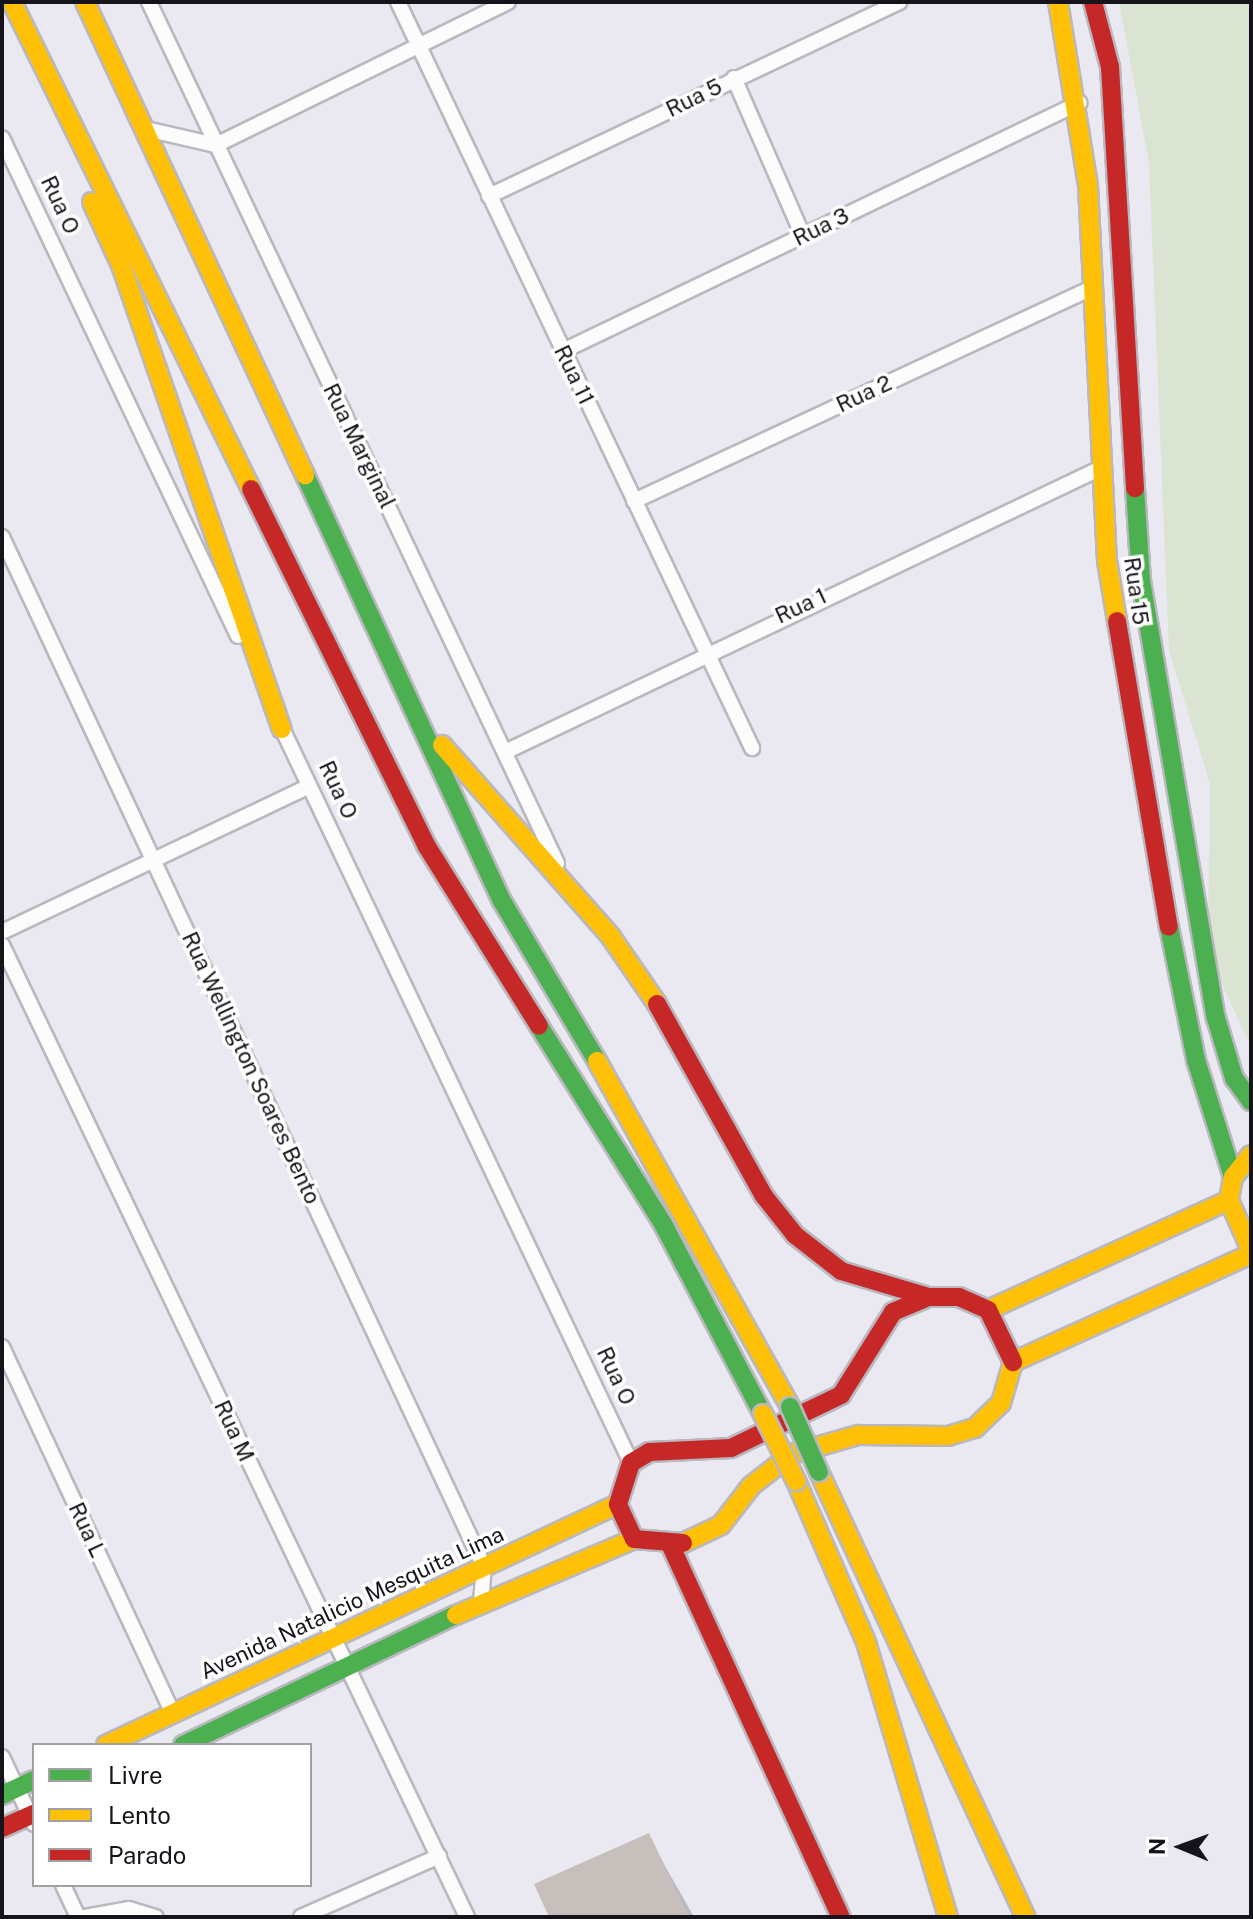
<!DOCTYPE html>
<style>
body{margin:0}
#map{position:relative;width:1253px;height:1919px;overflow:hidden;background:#eae8f1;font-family:"Public Sans",sans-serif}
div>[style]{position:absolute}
.green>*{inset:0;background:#dbe4d3}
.shadow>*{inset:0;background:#0003}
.building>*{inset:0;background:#c6bfbb}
.roads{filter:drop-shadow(2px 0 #b9b8be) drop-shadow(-2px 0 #b9b8be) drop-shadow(0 2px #b9b8be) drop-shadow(0 -2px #b9b8be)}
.street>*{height:14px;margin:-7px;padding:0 7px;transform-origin:7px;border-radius:7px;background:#fcfcfd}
.fast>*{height:18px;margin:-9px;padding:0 9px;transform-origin:9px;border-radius:9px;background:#4caf50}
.slow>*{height:18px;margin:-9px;padding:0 9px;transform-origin:9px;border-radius:9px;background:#ffc107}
.jam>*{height:18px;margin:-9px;padding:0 9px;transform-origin:9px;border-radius:9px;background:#c62828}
.bridges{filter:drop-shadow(2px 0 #b9b8be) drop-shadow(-2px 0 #b9b8be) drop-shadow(0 2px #b9b8be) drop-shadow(0 -2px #b9b8be)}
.fast-bridge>*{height:18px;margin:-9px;padding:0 9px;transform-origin:9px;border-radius:9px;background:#4caf50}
.slow-bridge>*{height:18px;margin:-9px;padding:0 9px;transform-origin:9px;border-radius:9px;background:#ffc107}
span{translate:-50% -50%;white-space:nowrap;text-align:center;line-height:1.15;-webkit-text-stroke:7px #fff;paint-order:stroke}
.street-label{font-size:22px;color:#15141a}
.frame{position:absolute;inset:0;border:4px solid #15141a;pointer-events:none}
.legend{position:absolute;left:32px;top:1743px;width:280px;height:144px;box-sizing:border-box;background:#fff;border:2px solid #a1a1a3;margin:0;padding:10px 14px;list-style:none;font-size:24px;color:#15141a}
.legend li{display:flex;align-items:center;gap:16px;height:40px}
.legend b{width:40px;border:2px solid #a1a1a3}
.north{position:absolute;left:1141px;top:1807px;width:80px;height:80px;-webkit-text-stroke:6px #fff;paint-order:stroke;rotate:271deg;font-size:22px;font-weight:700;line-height:32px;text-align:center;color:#15141a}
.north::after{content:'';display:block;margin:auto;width:28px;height:36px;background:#15141a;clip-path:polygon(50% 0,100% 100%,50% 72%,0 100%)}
</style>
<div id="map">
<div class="green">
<i style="clip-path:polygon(1119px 2px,1251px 2px,1251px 1047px,1219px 978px,1208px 931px,1210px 784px,1169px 651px,1149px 163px)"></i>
</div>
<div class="shadow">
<i style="clip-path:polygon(648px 1836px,694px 1917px,551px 1917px)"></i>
</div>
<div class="building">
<i style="clip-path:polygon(649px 1833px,689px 1917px,549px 1917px,534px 1884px)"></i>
</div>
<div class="roads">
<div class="street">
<i style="left:149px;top:2px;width:953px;rotate:64.65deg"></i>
<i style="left:398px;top:2px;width:826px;rotate:64.61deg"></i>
<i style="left:734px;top:78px;width:172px;rotate:66.4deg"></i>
<i style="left:146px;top:129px;width:72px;rotate:12.9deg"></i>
<i style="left:216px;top:145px;width:325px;rotate:-26.1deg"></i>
<i style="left:2px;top:138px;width:551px;rotate:64.64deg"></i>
<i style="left:489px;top:196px;width:454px;rotate:-25.3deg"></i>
<i style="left:563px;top:351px;width:573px;rotate:-25.67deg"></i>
<i style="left:634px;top:501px;width:507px;rotate:-24.95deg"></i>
<i style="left:2px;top:537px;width:1137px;rotate:64.92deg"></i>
<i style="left:484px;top:1567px;width:36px;rotate:95deg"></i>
<i style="left:280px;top:724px;width:818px;rotate:64.59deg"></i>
<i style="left:505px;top:752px;width:660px;rotate:-25.48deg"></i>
<i style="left:2px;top:932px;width:340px;rotate:-25.4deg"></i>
<i style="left:2px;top:945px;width:1078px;rotate:64.43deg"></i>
<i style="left:2px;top:1347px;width:404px;rotate:65deg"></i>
<i style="left:2px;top:1757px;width:74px;rotate:64.5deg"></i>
<i style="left:63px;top:1885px;width:35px;rotate:65deg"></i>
<i style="left:85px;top:1917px;width:45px;rotate:-10.3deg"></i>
<i style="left:129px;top:1909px;width:28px;rotate:17deg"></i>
<i style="left:301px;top:1917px;width:151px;rotate:-23.8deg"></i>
</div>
<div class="fast">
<i style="left:305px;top:475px;width:469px;rotate:65.2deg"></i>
<i style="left:502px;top:901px;width:186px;rotate:59.3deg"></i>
<i style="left:1135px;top:488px;width:93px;rotate:86.3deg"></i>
<i style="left:1141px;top:581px;width:443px;rotate:80.3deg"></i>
<i style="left:1216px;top:1018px;width:63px;rotate:73.3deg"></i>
<i style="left:1234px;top:1078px;width:29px;rotate:54deg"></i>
<i style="left:1169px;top:927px;width:136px;rotate:78.5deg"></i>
<i style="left:1196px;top:1060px;width:123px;rotate:72.5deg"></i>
<i style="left:539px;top:1026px;width:231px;rotate:57.9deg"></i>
<i style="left:662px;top:1222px;width:217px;rotate:62.3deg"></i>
<i style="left:183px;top:1745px;width:302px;rotate:-25.5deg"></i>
<i style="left:2px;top:1795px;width:35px;rotate:-25deg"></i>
</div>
<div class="slow">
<i style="left:12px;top:2px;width:542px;rotate:63.86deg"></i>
<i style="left:85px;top:2px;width:522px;rotate:65.06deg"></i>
<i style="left:1058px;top:2px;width:186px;rotate:80.7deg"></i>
<i style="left:1088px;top:186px;width:375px;rotate:87.1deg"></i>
<i style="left:1107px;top:561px;width:61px;rotate:80.5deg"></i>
<i style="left:92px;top:202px;width:69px;rotate:65.3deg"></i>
<i style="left:121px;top:265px;width:491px;rotate:70.9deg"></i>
<i style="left:442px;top:745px;width:256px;rotate:48.6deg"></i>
<i style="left:611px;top:937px;width:81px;rotate:55.5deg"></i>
<i style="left:597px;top:1061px;width:396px;rotate:60.8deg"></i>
<i style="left:1229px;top:1200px;width:55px;rotate:66.3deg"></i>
<i style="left:988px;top:1310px;width:265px;rotate:-24.5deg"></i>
<i style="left:1229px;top:1200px;width:23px;rotate:-80deg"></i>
<i style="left:1233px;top:1177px;width:28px;rotate:-51deg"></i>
<i style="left:819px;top:1472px;width:491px;rotate:65.1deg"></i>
<i style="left:796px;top:1481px;width:176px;rotate:66.5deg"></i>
<i style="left:866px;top:1642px;width:287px;rotate:73.4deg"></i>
<i style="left:683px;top:1543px;width:42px;rotate:-25.3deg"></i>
<i style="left:721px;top:1525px;width:49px;rotate:-52.4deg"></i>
<i style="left:751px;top:1486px;width:52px;rotate:-38deg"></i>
<i style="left:792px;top:1454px;width:69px;rotate:-16.1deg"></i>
<i style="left:858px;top:1435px;width:90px;rotate:0.6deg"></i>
<i style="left:948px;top:1436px;width:28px;rotate:-17deg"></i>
<i style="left:975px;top:1428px;width:36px;rotate:-44deg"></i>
<i style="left:1001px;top:1403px;width:43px;rotate:-73.7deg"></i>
<i style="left:1013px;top:1362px;width:261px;rotate:-24.4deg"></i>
<i style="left:456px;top:1615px;width:194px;rotate:-23.1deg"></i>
<i style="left:106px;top:1745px;width:566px;rotate:-25.21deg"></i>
</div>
<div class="jam">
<i style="left:1093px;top:2px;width:67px;rotate:75.3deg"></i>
<i style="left:1110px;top:67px;width:422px;rotate:86.6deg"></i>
<i style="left:251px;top:489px;width:397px;rotate:63.8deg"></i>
<i style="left:426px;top:845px;width:213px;rotate:58deg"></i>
<i style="left:1117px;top:621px;width:310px;rotate:80.4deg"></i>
<i style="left:657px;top:1004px;width:220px;rotate:60.9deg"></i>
<i style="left:764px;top:1196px;width:50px;rotate:51.5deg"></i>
<i style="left:795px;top:1235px;width:58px;rotate:38deg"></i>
<i style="left:841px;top:1271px;width:91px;rotate:16.6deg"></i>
<i style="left:683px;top:1543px;width:49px;rotate:-175.3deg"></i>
<i style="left:634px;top:1539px;width:38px;rotate:-115deg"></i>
<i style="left:618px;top:1504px;width:43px;rotate:-72.4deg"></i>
<i style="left:631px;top:1463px;width:21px;rotate:-31deg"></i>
<i style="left:649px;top:1452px;width:82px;rotate:-2.8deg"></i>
<i style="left:731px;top:1448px;width:122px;rotate:-25.7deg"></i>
<i style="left:841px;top:1395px;width:98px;rotate:-57.9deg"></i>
<i style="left:893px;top:1312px;width:38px;rotate:-23deg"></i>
<i style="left:928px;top:1297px;width:31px"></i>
<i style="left:959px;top:1297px;width:32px;rotate:24deg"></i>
<i style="left:988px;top:1310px;width:58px;rotate:64.3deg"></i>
<i style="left:670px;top:1544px;width:410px;rotate:65.4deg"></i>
<i style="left:2px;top:1828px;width:35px;rotate:-24deg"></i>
</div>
</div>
<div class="bridges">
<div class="fast-bridge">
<i style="left:790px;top:1407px;width:71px;rotate:66deg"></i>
</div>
<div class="slow-bridge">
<i style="left:763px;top:1414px;width:75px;rotate:63.8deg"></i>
</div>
</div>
<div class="street-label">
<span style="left:694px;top:98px;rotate:-26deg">Rua 5</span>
<span style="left:60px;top:205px;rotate:65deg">Rua O</span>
<span style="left:821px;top:227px;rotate:-26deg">Rua 3</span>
<span style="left:574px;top:375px;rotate:64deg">Rua 11</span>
<span style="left:864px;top:394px;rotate:-25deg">Rua 2</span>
<span style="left:359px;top:446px;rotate:64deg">Rua Marginal</span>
<span style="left:1136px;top:591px;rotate:82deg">Rua 15</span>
<span style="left:801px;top:606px;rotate:-25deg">Rua 1</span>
<span style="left:338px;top:790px;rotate:65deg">Rua O</span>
<span style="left:251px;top:1068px;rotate:65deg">Rua Wellington Soares Bento</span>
<span style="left:616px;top:1376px;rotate:65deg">Rua O</span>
<span style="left:234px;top:1431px;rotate:65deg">Rua M</span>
<span style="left:87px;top:1530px;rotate:65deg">Rua L</span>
<span style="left:352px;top:1603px;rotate:-25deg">Avenida Natalicio Mesquita Lima</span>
</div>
<div class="frame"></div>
<ul class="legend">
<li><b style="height:10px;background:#4caf50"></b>Livre</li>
<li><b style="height:10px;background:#ffc107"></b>Lento</li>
<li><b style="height:10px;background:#c62828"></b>Parado</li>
</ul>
<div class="north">N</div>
</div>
